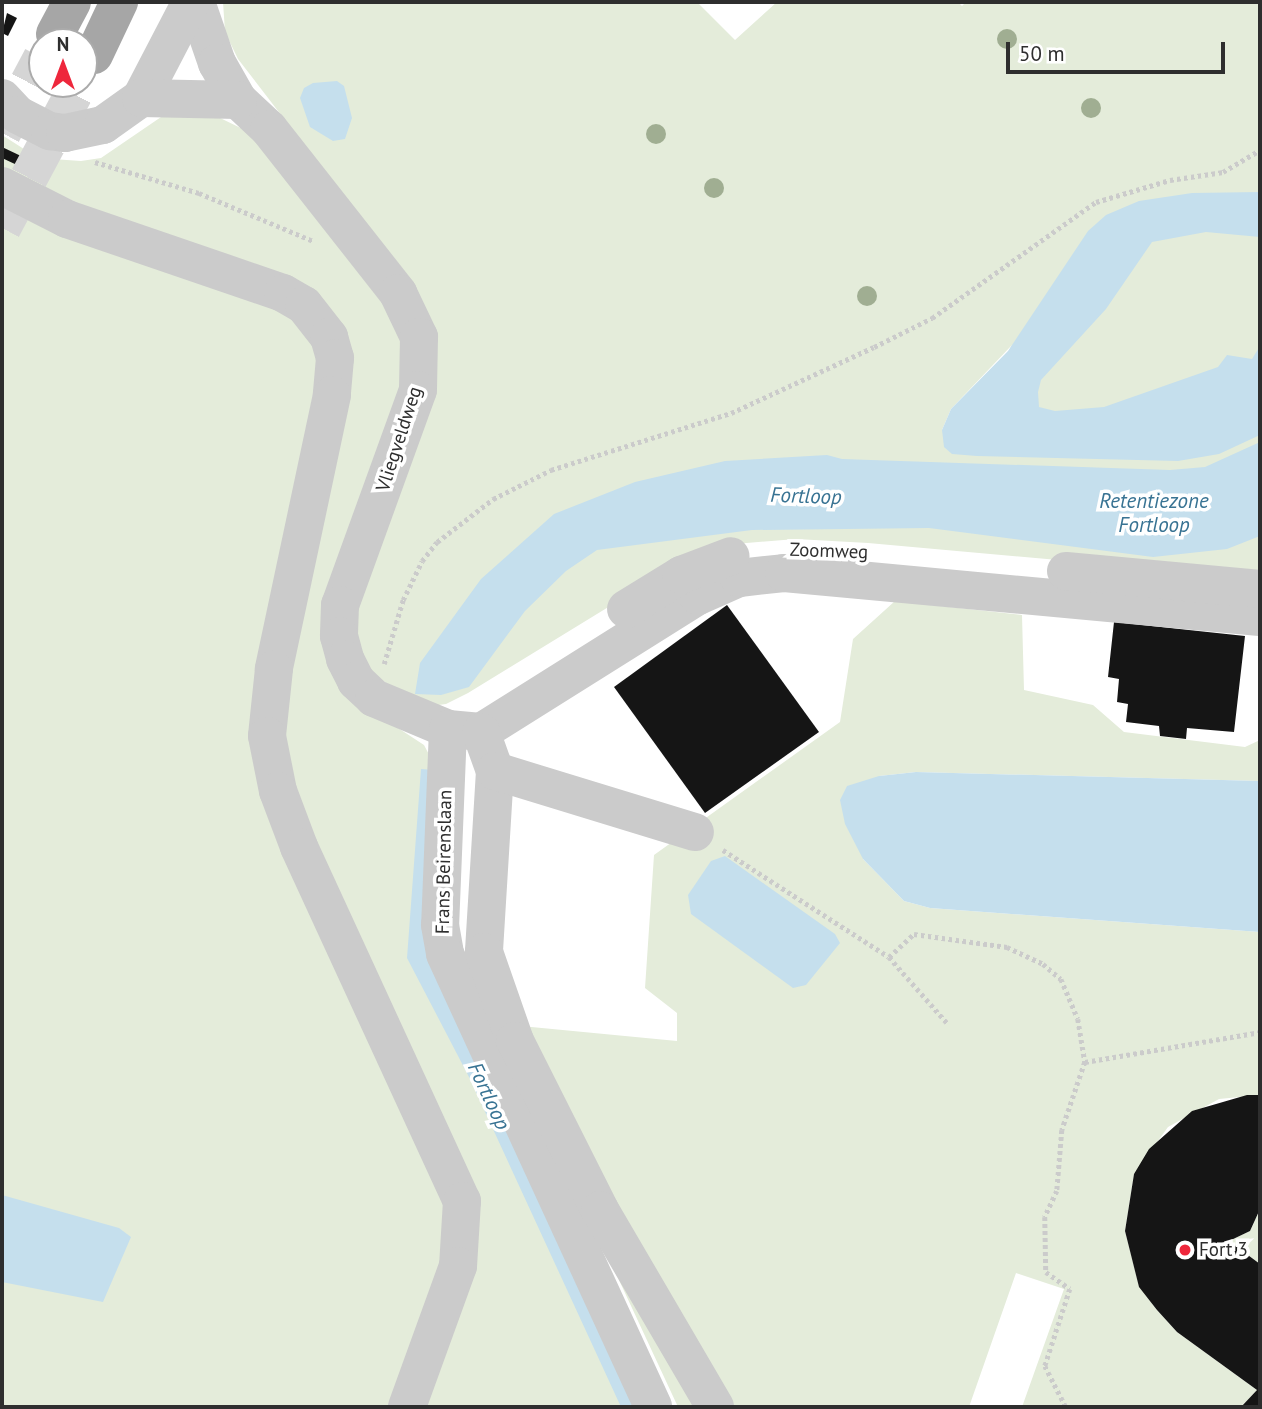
<!DOCTYPE html>
<style>
body{margin:0}
#map{position:relative;width:1262px;height:1409px;overflow:hidden;background:#fff;font-family:"PT Sans",sans-serif}
div>[style]{position:absolute}
.green>*{inset:0;background:#e4ecda}
.water>*{inset:0;background:#c5dfed}
.building>*{inset:0;background:#151515}
.major-tunnel>*{height:38px;margin-top:-19px;transform-origin:0;background:repeating-linear-gradient(90deg,#d5d5d5 0 38px,transparent 0 57px)}
.path>*{height:4.5px;margin-top:-2.25px;transform-origin:0;background:repeating-linear-gradient(90deg,#cbcbcb 0 3.5px,transparent 0 7px)}
.minor>*{height:38px;margin:-19px;padding:0 19px;transform-origin:19px;border-radius:19px;background:#cbcbcb}
.major>*{height:38px;margin:-19px;padding:0 19px;transform-origin:19px;border-radius:19px;background:#a6a6a6}
.trees>*{width:20px;height:20px;margin:-10px;border-radius:50%;background:#a0ae92}
.dots>*{width:19px;height:19px;translate:-50% -50%;box-sizing:border-box;border:4px solid #fff;border-radius:50%}
span{translate:-50% -50%;white-space:nowrap;text-align:center;line-height:1.15;-webkit-text-stroke:7px #fff;paint-order:stroke}
.street-label{font-size:19px;color:#2e2e2e}
.poi-label{font-size:19px;color:#2e2e2e}
.left{translate:0 -50%;text-align:left}
.water-label{font-size:21px;color:#387393;font-style:italic}
.frame{position:absolute;inset:0;border:4px solid #2e2e2e;pointer-events:none}
.north{position:absolute;left:28px;top:28px;width:70px;height:70px;box-sizing:border-box;background:#fff;border:2px solid #ababab;border-radius:50%;rotate:0deg;font-size:19px;font-weight:700;line-height:28px;text-align:center;color:#2e2e2e}
.north::after{content:'';display:block;margin:auto;width:24px;height:32px;background:#ee273c;clip-path:polygon(50% 0,100% 100%,50% 72%,0 100%)}
.scale{position:absolute;left:1006px;top:42px;width:219px;height:32px;box-sizing:border-box;border:4px solid #2e2e2e;border-top:0;padding-left:9px;font-size:21px;line-height:24px;white-space:nowrap;color:#2e2e2e;-webkit-text-stroke:5px #fff;paint-order:stroke}
</style>
<div id="map">
<div class="green">
<i style="clip-path:polygon(evenodd,223px 2px,697px 2px,735px 40px,777px 2px,958px 2px,962px 6px,966px 2px,1260px 2px,1260px 192px,1252px 193px,1260px 197px,1260px 578px,868px 543px,796px 539px,735px 544px,677px 565px,468px 693px,446px 704px,423px 707px,359px 665px,353px 617px,434px 369px,305px 146px,238px 59px,225px 32px,223px 2px,1012px 345px,989px 389px,942px 430px,951px 409px,1012px 345px)"></i>
<i style="clip-path:polygon(164px 115px,216px 116px,253px 134px,397px 320px,405px 376px,332px 589px,398px 728px,424px 745px,435px 766px,431px 930px,640px 1407px,417px 1407px,472px 1252px,309px 845px,280px 742px,343px 346px,171px 245px,2px 169px,2px 135px,38px 158px,81px 161px,101px 158px)"></i>
<i style="clip-path:polygon(2px 197px,299px 317px,321px 355px,256px 682px,455px 1214px,394px 1407px,2px 1407px)"></i>
<i style="clip-path:polygon(895px 601px,1022px 615px,1024px 690px,1093px 705px,1124px 732px,1245px 747px,1260px 740px,1260px 781px,916px 772px,879px 776px,863px 859px,904px 901px,930px 908px,1260px 932px,1260px 1095px,1219px 1099px,1168px 1127px,1134px 1174px,1125px 1231px,1139px 1286px,1157px 1310px,1177px 1332px,1257px 1390px,1241px 1407px,1022px 1407px,1064px 1289px,1016px 1273px,969px 1407px,678px 1407px,500px 1024px,677px 1041px,677px 1013px,645px 988px,654px 855px,840px 722px,853px 639px)"></i>
<i style="clip-path:polygon(1260px 1209px,1260px 1264px,1229px 1241px,1250px 1231px)"></i>
</div>
<div class="water">
<i style="clip-path:polygon(337px 81px,344px 86px,352px 118px,345px 139px,333px 141px,310px 127px,300px 98px,304px 88px,313px 83px)"></i>
<i style="clip-path:polygon(1260px 192px,1260px 237px,1206px 232px,1152px 242px,1106px 309px,1041px 380px,1038px 392px,1039px 407px,1055px 411px,1104px 407px,1218px 367px,1227px 355px,1252px 359px,1260px 346px,1260px 435px,1219px 454px,1178px 461px,977px 456px,952px 454px,944px 447px,942px 430px,951px 409px,1008px 351px,1088px 231px,1106px 215px,1139px 201px,1192px 193px)"></i>
<i style="clip-path:polygon(1260px 442px,1260px 536px,1227px 549px,1153px 557px,929px 528px,752px 530px,597px 550px,566px 571px,525px 611px,469px 687px,441px 695px,415px 694px,420px 663px,481px 579px,554px 514px,635px 482px,725px 461px,827px 455px,842px 459px,1170px 470px,1205px 467px)"></i>
<i style="clip-path:polygon(421px 769px,435px 770px,431px 930px,640px 1407px,621px 1407px,469px 1077px,407px 958px)"></i>
<i style="clip-path:polygon(916px 772px,1260px 781px,1260px 932px,930px 908px,904px 901px,863px 859px,845px 824px,840px 800px,847px 786px,879px 776px)"></i>
<i style="clip-path:polygon(725px 856px,835px 934px,840px 943px,806px 985px,793px 988px,691px 914px,688px 895px,711px 861px)"></i>
<i style="clip-path:polygon(2px 1195px,119px 1228px,131px 1237px,103px 1302px,2px 1282px)"></i>
</div>
<div class="building">
<i style="clip-path:polygon(7px 13px,17px 18px,8px 36px,2px 33px)"></i>
<i style="clip-path:polygon(2px 147px,21px 156px,17px 165px,2px 158px)"></i>
<i style="clip-path:polygon(727px 605px,819px 732px,705px 813px,614px 687px)"></i>
<i style="clip-path:polygon(1114px 622px,1245px 636px,1234px 732px,1187px 728px,1186px 739px,1160px 736px,1159px 726px,1126px 722px,1128px 704px,1117px 702px,1119px 679px,1108px 677px)"></i>
<i style="clip-path:polygon(1247px 1095px,1260px 1095px,1260px 1209px,1250px 1231px,1229px 1241px,1260px 1264px,1260px 1407px,1241px 1407px,1257px 1390px,1177px 1332px,1157px 1310px,1139px 1287px,1125px 1231px,1134px 1174px,1149px 1149px,1192px 1111px)"></i>
</div>
<div class="major-tunnel">
<i style="left:2px;top:133px;width:85px;rotate:-61.9deg"></i>
<i style="left:2px;top:228px;width:163px;rotate:-61.9deg"></i>
</div>
<div class="path">
<i style="left:95px;top:162px;width:109px;rotate:16.6deg"></i>
<i style="left:199px;top:193px;width:124px;rotate:22.8deg"></i>
<i style="left:384px;top:664px;width:67px;rotate:-73.5deg"></i>
<i style="left:403px;top:600px;width:43px;rotate:-64deg"></i>
<i style="left:422px;top:561px;width:24px;rotate:-52deg"></i>
<i style="left:437px;top:542px;width:71px;rotate:-37.5deg"></i>
<i style="left:493px;top:499px;width:65px;rotate:-26.6deg"></i>
<i style="left:551px;top:470px;width:189px;rotate:-17.6deg"></i>
<i style="left:731px;top:413px;width:157px;rotate:-24.8deg"></i>
<i style="left:874px;top:347px;width:65px;rotate:-26.6deg"></i>
<i style="left:932px;top:318px;width:201px;rotate:-35.3deg"></i>
<i style="left:1096px;top:202px;width:77px;rotate:-16.6deg"></i>
<i style="left:1170px;top:180px;width:54px;rotate:-8.6deg"></i>
<i style="left:1223px;top:172px;width:43px;rotate:-30.7deg"></i>
<i style="left:723px;top:850px;width:197px;rotate:32.8deg"></i>
<i style="left:889px;top:957px;width:34px;rotate:-43deg"></i>
<i style="left:914px;top:934px;width:94px;rotate:8deg"></i>
<i style="left:1007px;top:947px;width:40px;rotate:25deg"></i>
<i style="left:1043px;top:964px;width:23px;rotate:40deg"></i>
<i style="left:1061px;top:979px;width:43px;rotate:67deg"></i>
<i style="left:1078px;top:1019px;width:44px;rotate:80.8deg"></i>
<i style="left:1085px;top:1062px;width:72px;rotate:108.7deg"></i>
<i style="left:1062px;top:1130px;width:61px;rotate:94.7deg"></i>
<i style="left:1057px;top:1191px;width:29px;rotate:115deg"></i>
<i style="left:1045px;top:1217px;width:55px;rotate:89deg"></i>
<i style="left:1046px;top:1272px;width:29px;rotate:35deg"></i>
<i style="left:1070px;top:1289px;width:81px;rotate:108deg"></i>
<i style="left:1045px;top:1366px;width:46px;rotate:62.9deg"></i>
<i style="left:889px;top:957px;width:89px;rotate:48.6deg"></i>
<i style="left:1085px;top:1062px;width:178px;rotate:-9.7deg"></i>
</div>
<div class="minor">
<i style="left:196px;top:2px;width:65px;rotate:71deg"></i>
<i style="left:217px;top:63px;width:43px;rotate:60.4deg"></i>
<i style="left:238px;top:100px;width:42px;rotate:43.1deg"></i>
<i style="left:269px;top:129px;width:209px;rotate:51.8deg"></i>
<i style="left:398px;top:293px;width:49px;rotate:64.5deg"></i>
<i style="left:419px;top:337px;width:53px;rotate:91.1deg"></i>
<i style="left:418px;top:390px;width:229px;rotate:109.9deg"></i>
<i style="left:340px;top:605px;width:31px;rotate:92deg"></i>
<i style="left:339px;top:636px;width:24px;rotate:75deg"></i>
<i style="left:345px;top:659px;width:25px;rotate:63deg"></i>
<i style="left:356px;top:681px;width:25px;rotate:43deg"></i>
<i style="left:374px;top:698px;width:80px;rotate:22.7deg"></i>
<i style="left:448px;top:729px;width:33px;rotate:5deg"></i>
<i style="left:481px;top:732px;width:256px;rotate:-32.1deg"></i>
<i style="left:698px;top:596px;width:45px;rotate:-23.7deg"></i>
<i style="left:739px;top:578px;width:45px;rotate:-6.3deg"></i>
<i style="left:784px;top:573px;width:478px;rotate:5.3deg"></i>
<i style="left:2px;top:98px;width:23px;rotate:47deg"></i>
<i style="left:18px;top:115px;width:36px;rotate:27deg"></i>
<i style="left:50px;top:131px;width:15px;rotate:8deg"></i>
<i style="left:65px;top:133px;width:39px;rotate:-12deg"></i>
<i style="left:103px;top:125px;width:47px;rotate:-35.4deg"></i>
<i style="left:141px;top:98px;width:108px;rotate:-62.5deg"></i>
<i style="left:141px;top:98px;width:97px;rotate:1.2deg"></i>
<i style="left:2px;top:186px;width:73px;rotate:26.9deg"></i>
<i style="left:67px;top:219px;width:228px;rotate:18.9deg"></i>
<i style="left:283px;top:293px;width:24px;rotate:30deg"></i>
<i style="left:304px;top:305px;width:41px;rotate:52deg"></i>
<i style="left:329px;top:337px;width:22px;rotate:74deg"></i>
<i style="left:335px;top:358px;width:37px;rotate:95deg"></i>
<i style="left:332px;top:395px;width:280px;rotate:102deg"></i>
<i style="left:274px;top:669px;width:67px;rotate:96deg"></i>
<i style="left:267px;top:736px;width:56px;rotate:78.7deg"></i>
<i style="left:278px;top:791px;width:60px;rotate:69.4deg"></i>
<i style="left:299px;top:847px;width:390px;rotate:65.3deg"></i>
<i style="left:462px;top:1201px;width:65px;rotate:93.5deg"></i>
<i style="left:458px;top:1266px;width:150px;rotate:109.9deg"></i>
<i style="left:1066px;top:571px;width:195px;rotate:5.3deg"></i>
<i style="left:626px;top:609px;width:65px;rotate:-31.7deg"></i>
<i style="left:681px;top:575px;width:53px;rotate:-20.8deg"></i>
<i style="left:448px;top:729px;width:196px;rotate:92.3deg"></i>
<i style="left:440px;top:925px;width:29px;rotate:80deg"></i>
<i style="left:445px;top:954px;width:498px;rotate:65.3deg"></i>
<i style="left:481px;top:732px;width:41px;rotate:70.3deg"></i>
<i style="left:495px;top:771px;width:181px;rotate:93.5deg"></i>
<i style="left:484px;top:952px;width:94px;rotate:70.8deg"></i>
<i style="left:515px;top:1041px;width:189px;rotate:63.3deg"></i>
<i style="left:600px;top:1210px;width:228px;rotate:59.7deg"></i>
<i style="left:495px;top:771px;width:209px;rotate:17deg"></i>
</div>
<div class="major">
<i style="left:55px;top:34px;width:36px;rotate:-62deg"></i>
<i style="left:94px;top:55px;width:59px;rotate:-64.7deg"></i>
</div>
<div class="trees">
<i style="left:1007px;top:39px"></i>
<i style="left:1091px;top:108px"></i>
<i style="left:656px;top:134px"></i>
<i style="left:714px;top:188px"></i>
<i style="left:867px;top:296px"></i>
</div>
<div class="dots">
<i style="left:1185px;top:1250px;background:#ee273c"></i>
</div>
<div class="street-label">
<span style="left:399px;top:439px;rotate:-72deg">Vliegveldweg</span>
<span style="left:829px;top:551px;rotate:2deg">Zoomweg</span>
<span style="left:444px;top:862px;rotate:-89deg">Frans Beirenslaan</span>
</div>
<div class="poi-label">
<span class="left" style="left:1199px;top:1250px">Fort 3</span>
</div>
<div class="water-label">
<span style="left:806px;top:496px;rotate:2deg">Fortloop</span>
<span style="left:1154px;top:513px">Retentiezone<br>Fortloop</span>
<span style="left:489px;top:1096px;rotate:65deg">Fortloop</span>
</div>
<div class="frame"></div>
<div class="north">N</div>
<div class="scale">50 m</div>
</div>
